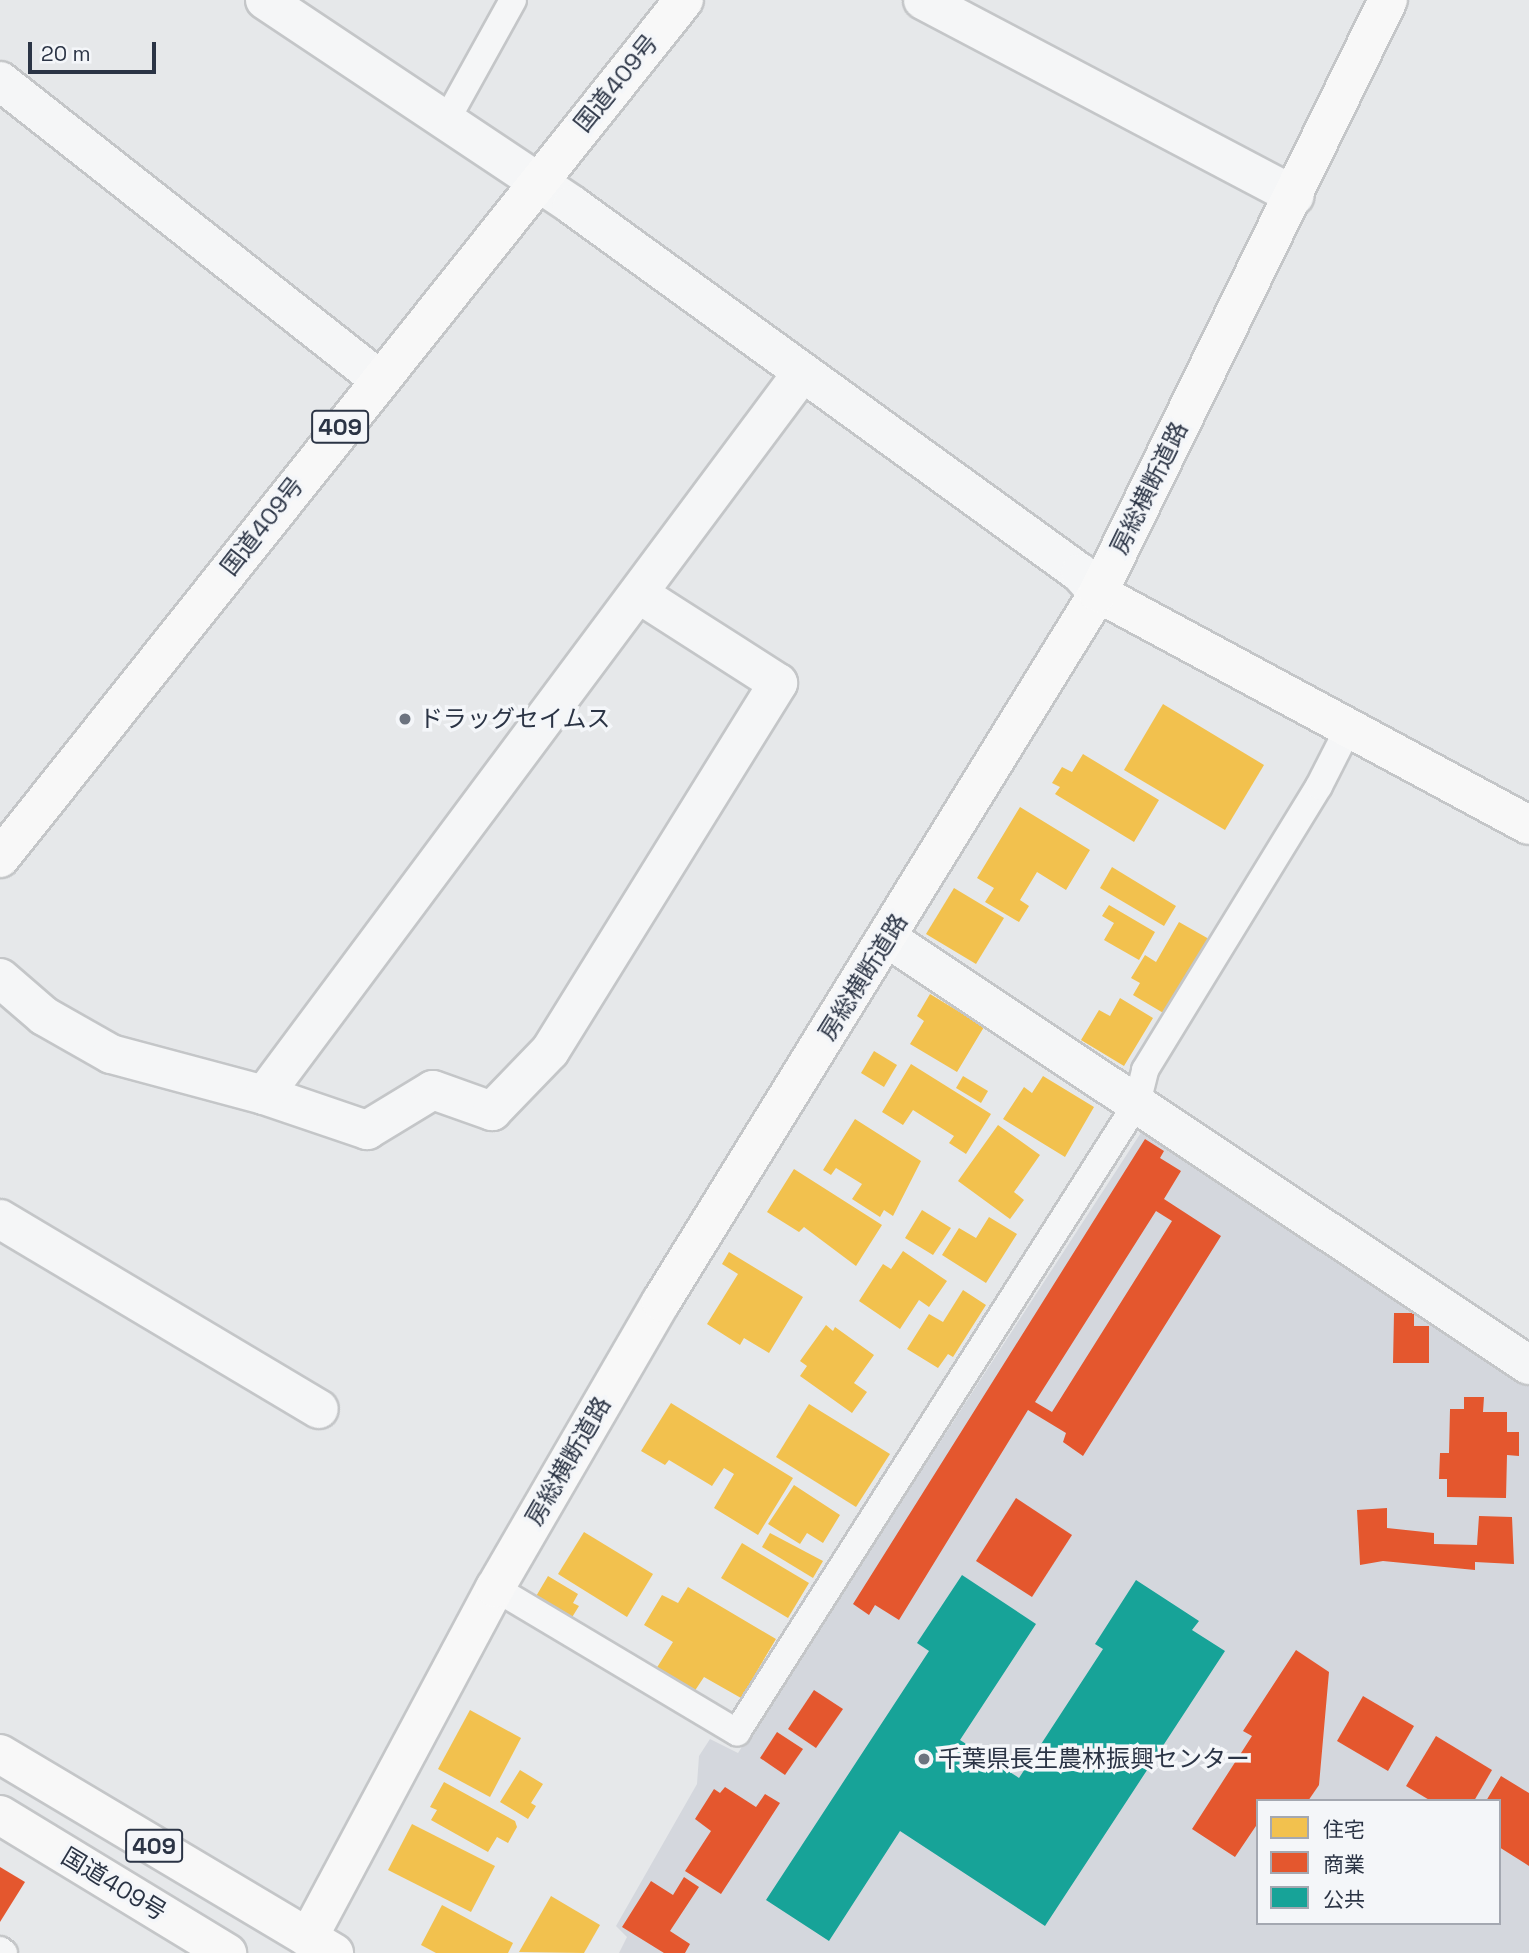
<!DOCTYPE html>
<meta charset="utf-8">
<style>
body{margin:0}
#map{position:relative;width:1529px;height:1953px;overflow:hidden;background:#e6e8ea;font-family:"Space Grotesk","Noto Sans JP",sans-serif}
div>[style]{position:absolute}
.built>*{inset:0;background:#d4d7dd}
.homes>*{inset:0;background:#f2c14e}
.shops>*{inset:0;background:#e4572e}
.public>*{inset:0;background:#17a398}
.roads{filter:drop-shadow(2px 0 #c4c6c8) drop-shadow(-2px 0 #c4c6c8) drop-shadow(0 2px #c4c6c8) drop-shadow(0 -2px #c4c6c8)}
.lane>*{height:26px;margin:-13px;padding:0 13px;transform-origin:13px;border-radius:13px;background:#f5f6f7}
.street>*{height:38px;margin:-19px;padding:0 19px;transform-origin:19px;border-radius:19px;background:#f5f6f7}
.secondary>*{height:38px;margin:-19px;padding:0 19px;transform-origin:19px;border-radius:19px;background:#f8f8f8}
.highway>*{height:38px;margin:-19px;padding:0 19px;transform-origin:19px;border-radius:19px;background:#f8f8f8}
.dots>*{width:19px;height:19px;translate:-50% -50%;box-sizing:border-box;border:4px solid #f4f6f9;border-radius:50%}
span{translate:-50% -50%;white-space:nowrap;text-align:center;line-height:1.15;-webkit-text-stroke:7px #f4f6f9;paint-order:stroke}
.shield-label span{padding:2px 5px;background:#f4f6f9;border:2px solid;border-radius:5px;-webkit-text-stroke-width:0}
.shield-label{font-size:23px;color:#2b3445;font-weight:700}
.street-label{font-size:24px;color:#2b3445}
.poi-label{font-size:24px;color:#2b3445}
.left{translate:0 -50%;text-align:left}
.legend{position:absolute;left:1256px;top:1799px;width:245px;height:126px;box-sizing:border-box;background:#f4f6f9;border:2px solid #a4a8b1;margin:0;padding:9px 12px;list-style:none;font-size:21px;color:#2b3445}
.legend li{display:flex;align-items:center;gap:14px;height:35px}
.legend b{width:35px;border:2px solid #a4a8b1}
.scale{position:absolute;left:28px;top:42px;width:128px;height:32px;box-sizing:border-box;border:4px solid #2b3445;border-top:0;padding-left:9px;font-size:21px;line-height:24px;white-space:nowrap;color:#2b3445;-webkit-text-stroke:5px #f4f6f9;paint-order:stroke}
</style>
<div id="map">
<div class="built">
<i style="clip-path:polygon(evenodd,1144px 1128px,1529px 1381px,1529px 1953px,619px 1953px,627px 1937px,616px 1926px,697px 1784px,699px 1756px,710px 1739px,738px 1753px,1144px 1128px,1258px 1801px,1499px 1801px,1499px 1923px,1258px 1923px,1258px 1801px)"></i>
</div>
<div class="homes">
<i style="clip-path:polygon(1163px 704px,1264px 765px,1225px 830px,1124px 770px)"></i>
<i style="clip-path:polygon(1083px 754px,1159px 800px,1134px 842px,1055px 794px,1060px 787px,1052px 783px,1062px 767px,1072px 772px)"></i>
<i style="clip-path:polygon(1020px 807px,1090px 850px,1066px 890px,1037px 872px,1020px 900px,1029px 906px,1019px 922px,985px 902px,994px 888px,977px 878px)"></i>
<i style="clip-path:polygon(1112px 867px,1176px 906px,1164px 926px,1100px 888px)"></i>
<i style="clip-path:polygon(954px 888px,1004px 918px,976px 964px,926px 934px)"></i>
<i style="clip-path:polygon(1109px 905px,1155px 932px,1139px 960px,1104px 940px,1114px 923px,1102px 916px)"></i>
<i style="clip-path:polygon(1179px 922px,1209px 939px,1165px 1014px,1133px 995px,1140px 983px,1131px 978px,1145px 955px,1156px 962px)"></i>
<i style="clip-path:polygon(930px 994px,984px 1027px,957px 1072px,910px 1044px,924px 1021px,917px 1016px)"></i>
<i style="clip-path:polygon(1120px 998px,1153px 1018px,1124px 1066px,1081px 1040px,1099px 1010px,1110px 1016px)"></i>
<i style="clip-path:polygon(874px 1051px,897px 1065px,884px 1087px,861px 1073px)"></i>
<i style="clip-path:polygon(911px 1064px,991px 1114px,966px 1154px,949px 1143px,954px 1136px,913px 1110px,903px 1125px,882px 1112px)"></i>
<i style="clip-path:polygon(963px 1076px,988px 1091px,981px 1103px,956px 1088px)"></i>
<i style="clip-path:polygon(1043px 1076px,1094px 1107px,1065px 1157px,1003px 1119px,1024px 1087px,1032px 1093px)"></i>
<i style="clip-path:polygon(855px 1119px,921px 1161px,893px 1216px,884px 1210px,880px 1217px,852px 1199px,862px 1184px,836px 1168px,831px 1175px,823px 1170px)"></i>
<i style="clip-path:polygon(998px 1125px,1040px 1155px,1014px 1192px,1024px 1200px,1010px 1219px,958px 1181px)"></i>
<i style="clip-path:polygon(794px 1169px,882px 1225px,856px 1266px,804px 1227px,799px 1232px,767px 1212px)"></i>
<i style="clip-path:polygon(922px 1210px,951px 1228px,933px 1255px,905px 1238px)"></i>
<i style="clip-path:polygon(989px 1217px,1017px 1234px,986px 1283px,942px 1255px,959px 1228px,976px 1238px)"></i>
<i style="clip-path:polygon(903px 1251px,947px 1281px,929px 1307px,919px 1300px,900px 1329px,859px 1301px,883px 1264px,891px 1269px)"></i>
<i style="clip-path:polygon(729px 1252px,803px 1297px,769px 1353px,744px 1338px,740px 1345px,707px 1324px,738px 1274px,722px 1264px)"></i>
<i style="clip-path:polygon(963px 1290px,986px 1305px,953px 1357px,948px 1354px,938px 1368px,907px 1349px,929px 1314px,943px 1322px)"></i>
<i style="clip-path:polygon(826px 1325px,833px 1331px,835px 1327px,874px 1355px,854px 1383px,867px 1392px,852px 1413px,800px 1376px,807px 1366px,800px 1361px)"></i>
<i style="clip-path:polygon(671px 1403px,793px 1478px,758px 1535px,714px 1508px,734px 1474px,724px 1468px,712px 1486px,669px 1460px,665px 1465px,641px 1451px)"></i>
<i style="clip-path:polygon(809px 1404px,890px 1454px,856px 1507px,776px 1457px)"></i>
<i style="clip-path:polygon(794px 1485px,840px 1515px,823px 1543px,807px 1533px,800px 1544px,768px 1524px)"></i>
<i style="clip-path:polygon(584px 1532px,653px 1574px,627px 1617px,558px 1574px)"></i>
<i style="clip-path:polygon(770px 1533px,823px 1561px,813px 1578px,762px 1547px)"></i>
<i style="clip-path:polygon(742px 1543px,809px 1583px,788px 1618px,721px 1578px)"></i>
<i style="clip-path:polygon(548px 1576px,578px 1594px,573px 1603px,579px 1606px,571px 1619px,535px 1598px)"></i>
<i style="clip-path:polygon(688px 1587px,776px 1639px,741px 1698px,704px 1677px,694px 1692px,656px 1669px,673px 1642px,644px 1625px,662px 1595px,678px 1603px)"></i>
<i style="clip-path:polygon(470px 1710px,521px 1738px,490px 1797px,438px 1769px)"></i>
<i style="clip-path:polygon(520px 1770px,543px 1784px,531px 1803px,536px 1806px,528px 1819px,500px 1802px)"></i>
<i style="clip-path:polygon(444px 1782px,515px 1821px,517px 1827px,508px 1843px,497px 1837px,488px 1852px,431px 1820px,437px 1810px,430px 1807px)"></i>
<i style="clip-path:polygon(412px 1824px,495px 1866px,471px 1912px,388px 1870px)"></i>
<i style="clip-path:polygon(551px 1896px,600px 1925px,584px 1953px,519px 1952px)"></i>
<i style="clip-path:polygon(442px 1905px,513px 1943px,508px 1953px,436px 1953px,421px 1945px)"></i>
</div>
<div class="shops">
<i style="clip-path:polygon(evenodd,1145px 1139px,1164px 1151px,1160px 1158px,1181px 1171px,1164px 1199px,1221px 1236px,1083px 1456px,1063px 1442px,1066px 1433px,1028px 1410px,899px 1620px,875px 1605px,869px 1615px,853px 1604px,1145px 1139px,1156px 1211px,1172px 1221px,1052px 1412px,1035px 1402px,1156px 1211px)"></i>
<i style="clip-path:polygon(1394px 1313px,1414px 1313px,1414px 1326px,1429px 1326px,1429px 1363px,1393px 1363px)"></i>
<i style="clip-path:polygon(1464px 1397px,1484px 1397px,1483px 1412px,1507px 1412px,1507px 1432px,1519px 1432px,1519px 1456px,1507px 1455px,1506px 1498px,1447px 1497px,1447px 1479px,1439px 1479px,1440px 1453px,1449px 1453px,1450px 1409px,1464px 1409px)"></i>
<i style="clip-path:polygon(1016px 1498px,1072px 1535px,1032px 1597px,976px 1561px)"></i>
<i style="clip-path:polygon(1387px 1508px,1387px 1528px,1434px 1533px,1434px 1544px,1477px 1545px,1479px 1516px,1512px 1517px,1514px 1564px,1475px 1562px,1475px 1570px,1383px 1561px,1360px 1565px,1357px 1510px)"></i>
<i style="clip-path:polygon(1296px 1650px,1329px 1672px,1319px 1785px,1308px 1801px,1258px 1801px,1258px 1823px,1235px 1857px,1192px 1829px,1252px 1736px,1243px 1731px)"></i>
<i style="clip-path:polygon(814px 1690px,843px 1709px,816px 1748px,788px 1729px)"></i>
<i style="clip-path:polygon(1363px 1696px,1414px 1726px,1388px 1771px,1337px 1741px)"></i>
<i style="clip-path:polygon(777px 1732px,803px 1749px,785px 1775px,760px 1758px)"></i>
<i style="clip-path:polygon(1436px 1736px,1492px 1770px,1474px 1801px,1431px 1801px,1406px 1786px)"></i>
<i style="clip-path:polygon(1501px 1776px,1529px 1793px,1529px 1866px,1499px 1847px,1499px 1801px,1486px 1801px)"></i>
<i style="clip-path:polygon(725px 1787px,756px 1807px,765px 1794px,780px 1803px,721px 1894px,685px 1871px,711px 1831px,695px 1819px,714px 1789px,720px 1793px)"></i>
<i style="clip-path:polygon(0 1867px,25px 1882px,0 1922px)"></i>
<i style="clip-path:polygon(684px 1877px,699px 1887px,670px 1931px,690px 1944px,685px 1953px,664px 1953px,622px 1927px,651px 1881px,673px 1895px)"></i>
</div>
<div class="public">
<i style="clip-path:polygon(962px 1575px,1036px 1624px,960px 1740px,1019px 1778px,1103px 1649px,1095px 1644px,1136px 1580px,1199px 1621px,1192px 1630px,1225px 1651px,1045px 1926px,900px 1831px,829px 1941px,766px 1900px,929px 1651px,917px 1643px)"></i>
</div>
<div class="roads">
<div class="lane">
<i style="left:446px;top:121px;width:138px;rotate:-61deg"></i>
<i style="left:495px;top:1588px;width:282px;rotate:30.8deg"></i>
<i style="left:737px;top:1732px;width:745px;rotate:-57.55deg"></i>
<i style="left:1137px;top:1103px;width:34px;rotate:-76deg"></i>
<i style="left:1145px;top:1070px;width:333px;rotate:-58.5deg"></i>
<i style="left:1319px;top:786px;width:64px;rotate:-63deg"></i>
<i style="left:0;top:1950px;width:5px;rotate:37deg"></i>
</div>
<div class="street">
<i style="left:265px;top:0;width:369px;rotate:33.7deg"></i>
<i style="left:572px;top:205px;width:627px;rotate:35.92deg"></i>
<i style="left:1080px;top:573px;width:27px;rotate:48deg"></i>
<i style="left:923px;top:0;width:420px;rotate:27.8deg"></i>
<i style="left:0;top:81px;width:481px;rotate:38.2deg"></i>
<i style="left:887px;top:938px;width:771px;rotate:33.63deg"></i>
<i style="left:0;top:978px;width:58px;rotate:40.8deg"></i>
<i style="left:44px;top:1016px;width:77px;rotate:29.6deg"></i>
<i style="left:111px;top:1054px;width:158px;rotate:15deg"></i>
<i style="left:264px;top:1095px;width:109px;rotate:18.8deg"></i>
<i style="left:367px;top:1130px;width:77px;rotate:-31.2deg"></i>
<i style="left:433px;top:1090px;width:63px;rotate:19.6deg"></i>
<i style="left:492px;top:1111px;width:83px;rotate:-46deg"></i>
<i style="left:550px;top:1051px;width:433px;rotate:-58.2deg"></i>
<i style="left:778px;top:683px;width:165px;rotate:-147.4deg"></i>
<i style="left:264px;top:1095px;width:900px;rotate:-53.31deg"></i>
<i style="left:0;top:1219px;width:371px;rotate:30.8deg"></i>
</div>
<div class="secondary">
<i style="left:1098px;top:593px;width:489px;rotate:28.3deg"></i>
<i style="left:308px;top:1938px;width:397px;rotate:-61.9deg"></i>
<i style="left:495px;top:1588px;width:331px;rotate:-59.9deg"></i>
<i style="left:661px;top:1302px;width:833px;rotate:-58.35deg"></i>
<i style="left:1098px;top:593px;width:660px;rotate:-63.94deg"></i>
</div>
<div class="highway">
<i style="left:0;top:858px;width:1097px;rotate:-51.44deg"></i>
<i style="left:0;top:1754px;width:389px;rotate:30.8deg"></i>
<i style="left:0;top:1815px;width:266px;rotate:31.3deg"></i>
</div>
</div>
<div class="dots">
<i style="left:405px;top:719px;background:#6c737f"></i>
<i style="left:924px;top:1759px;background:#6c737f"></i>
</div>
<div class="shield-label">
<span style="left:340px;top:427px">409</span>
<span style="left:154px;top:1846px">409</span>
</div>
<div class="street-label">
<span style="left:616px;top:83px;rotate:-51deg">国道409号</span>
<span style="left:1149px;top:488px;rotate:-64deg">房総横断道路</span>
<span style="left:262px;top:526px;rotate:-52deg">国道409号</span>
<span style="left:863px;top:977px;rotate:-58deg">房総横断道路</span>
<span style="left:568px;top:1461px;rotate:-60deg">房総横断道路</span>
<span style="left:114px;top:1884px;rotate:31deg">国道409号</span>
</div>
<div class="poi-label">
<span class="left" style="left:419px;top:719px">ドラッグセイムス</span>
<span class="left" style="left:938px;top:1759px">千葉県長生農林振興センター</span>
</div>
<ul class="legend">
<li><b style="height:19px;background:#f2c14e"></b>住宅</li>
<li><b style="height:19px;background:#e4572e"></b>商業</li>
<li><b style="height:19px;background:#17a398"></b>公共</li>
</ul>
<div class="scale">20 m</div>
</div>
